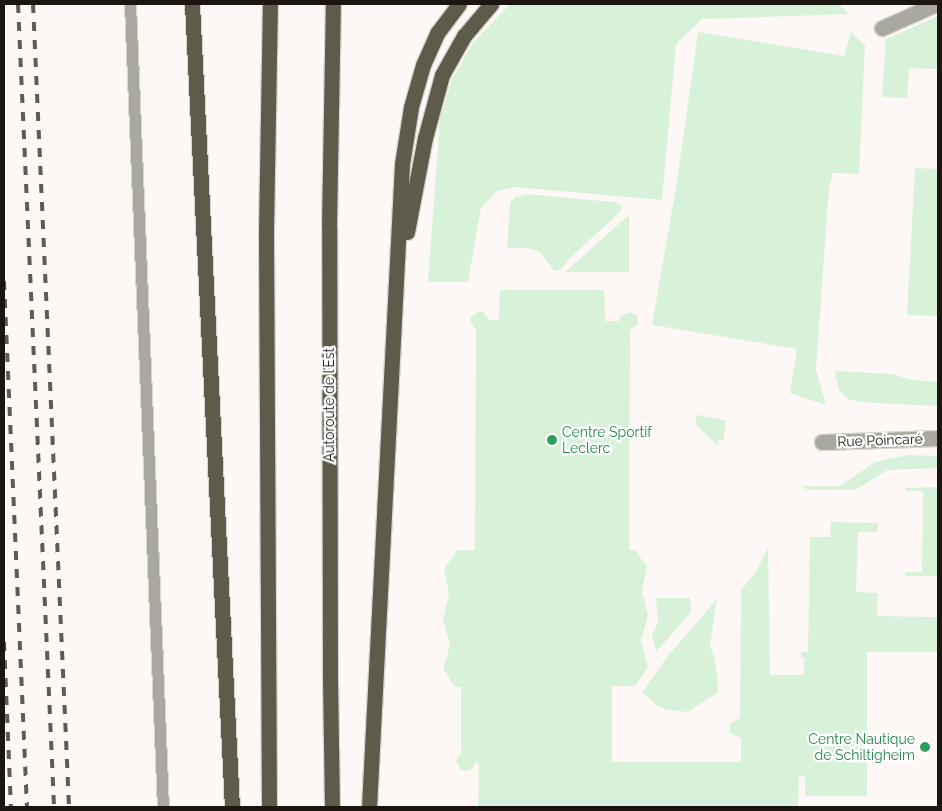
<!DOCTYPE html>
<meta charset="utf-8">
<style>
body{margin:0}
#map{position:relative;width:942px;height:811px;overflow:hidden;background:#fdf8f5;font-family:Raleway,sans-serif}
div>[style]{position:absolute}
.green>*{inset:0;background:#d8f2d9}
.roads{filter:drop-shadow(1px 0 #d9d4d0) drop-shadow(-1px 0 #d9d4d0) drop-shadow(0 1px #d9d4d0) drop-shadow(0 -1px #d9d4d0)}
.service>*{height:11px;margin:-5.5px;padding:0 5.5px;transform-origin:5.5px;border-radius:5.5px;background:#aaa99f}
.minor>*{height:15px;margin:-7.5px;padding:0 7.5px;transform-origin:7.5px;border-radius:7.5px;background:#aaa99f}
.trunk>*{height:15px;margin:-7.5px;padding:0 7.5px;transform-origin:7.5px;border-radius:7.5px;background:#5d5c4a}
.rail>*{height:4px;margin-top:-2px;transform-origin:0;background:repeating-linear-gradient(90deg,#615a55 0 9px,transparent 0 18px)}
.dots>*{width:14px;height:14px;translate:-50% -50%;box-sizing:border-box;border:2px solid #fff;border-radius:50%}
span{translate:-50% -50%;white-space:nowrap;text-align:center;line-height:1.15;-webkit-text-stroke:4.5px #fff;paint-order:stroke}
.street-label{font-size:14px;color:#1d1610}
.leisure-label{font-size:14px;color:#27864d}
.left{translate:0 -50%;text-align:left}
.right{translate:-100% -50%;text-align:right}
.frame{position:absolute;inset:0;border:5px solid #1d1610;pointer-events:none}
</style>
<div id="map">
<div class="green">
<i style="clip-path:polygon(510px 4px,839px 4px,849px 14px,702px 19px,676px 44px,662px 200px,515px 187px,497px 191px,481px 208px,468px 282px,428px 282px,440px 119px,452px 79px,473px 43px)"></i>
<i style="clip-path:polygon(938px 16px,938px 69px,909px 68px,907px 98px,882px 97px,886px 39px)"></i>
<i style="clip-path:polygon(698px 32px,844px 56px,851px 32px,865px 45px,859px 174px,833px 173px,829px 187px,816px 369px,826px 405px,790px 393px,797px 349px,652px 325px,677px 181px)"></i>
<i style="clip-path:polygon(915px 168px,938px 169px,938px 316px,907px 315px)"></i>
<i style="clip-path:polygon(527px 194px,613px 202px,623px 206px,618px 214px,574px 254px,560px 270px,554px 271px,541px 253px,528px 248px,507px 248px,510px 203px,515px 197px)"></i>
<i style="clip-path:polygon(629px 215px,629px 272px,565px 272px)"></i>
<i style="clip-path:polygon(500px 290px,604px 290px,605px 321px,619px 321px,621px 316px,630px 312px,636px 315px,638px 319px,637px 325px,630px 330px,629px 550px,635px 550px,647px 567px,642px 591px,648px 615px,641px 640px,648px 668px,635px 686px,612px 686px,612px 762px,741px 762px,741px 738px,730px 733px,729px 727px,731px 723px,740px 718px,741px 590px,756px 572px,768px 547px,770px 675px,804px 675px,804px 658px,801px 658px,801px 652px,808px 652px,810px 537px,830px 537px,831px 522px,878px 523px,878px 532px,858px 532px,856px 592px,878px 593px,877px 616px,938px 617px,938px 652px,867px 652px,867px 796px,805px 796px,805px 777px,799px 776px,798px 807px,478px 807px,479px 763px,475px 763px,473px 768px,467px 771px,461px 770px,456px 761px,461px 752px,461px 687px,455px 687px,443px 669px,450px 645px,443px 620px,449px 594px,444px 569px,457px 550px,475px 550px,476px 330px,470px 321px,471px 317px,478px 312px,484px 312px,489px 320px,499px 320px)"></i>
<i style="clip-path:polygon(834px 371px,892px 374px,912px 380px,938px 382px,938px 406px,874px 403px,850px 400px,840px 392px)"></i>
<i style="clip-path:polygon(696px 415px,726px 420px,723px 441px,718px 440px,718px 446px,696px 425px)"></i>
<i style="clip-path:polygon(907px 455px,938px 456px,938px 468px,888px 470px,855px 490px,808px 490px,801px 486px,840px 486px,875px 462px)"></i>
<i style="clip-path:polygon(938px 487px,938px 576px,905px 576px,906px 572px,922px 572px,923px 491px,906px 491px,905px 488px)"></i>
<i style="clip-path:polygon(656px 598px,690px 598px,691px 612px,656px 652px,652px 635px,658px 622px)"></i>
<i style="clip-path:polygon(717px 599px,710px 646px,714px 657px,718px 678px,717px 693px,688px 712px,668px 710px,659px 707px,642px 693px,667px 657px)"></i>
</div>
<div class="roads">
<div class="service">
<i style="left:130px;top:4px;width:804px;rotate:87.65deg"></i>
</div>
<div class="minor">
<i style="left:882px;top:28px;width:59px;rotate:-24deg"></i>
<i style="left:822px;top:442px;width:116px;rotate:-2deg"></i>
</div>
<div class="trunk">
<i style="left:192px;top:4px;width:804px;rotate:87.15deg"></i>
<i style="left:407px;top:232px;width:96px;rotate:-79.2deg"></i>
<i style="left:425px;top:138px;width:65px;rotate:-74.9deg"></i>
<i style="left:442px;top:75px;width:45px;rotate:-60.6deg"></i>
<i style="left:464px;top:36px;width:42px;rotate:-49.8deg"></i>
<i style="left:269px;top:807px;width:577px;rotate:-90.3deg"></i>
<i style="left:266px;top:230px;width:226px;rotate:-89deg"></i>
<i style="left:332px;top:807px;width:126px;rotate:-90.9deg"></i>
<i style="left:330px;top:681px;width:455px;rotate:-90.1deg"></i>
<i style="left:329px;top:226px;width:222px;rotate:-89deg"></i>
<i style="left:369px;top:807px;width:644px;rotate:-87.06deg"></i>
<i style="left:402px;top:164px;width:58px;rotate:-81deg"></i>
<i style="left:411px;top:107px;width:44px;rotate:-74.1deg"></i>
<i style="left:423px;top:65px;width:36px;rotate:-66deg"></i>
<i style="left:438px;top:32px;width:35px;rotate:-53deg"></i>
</div>
</div>
<div class="rail">
<i style="left:18px;top:4px;width:804px;rotate:87.43deg"></i>
<i style="left:33px;top:4px;width:804px;rotate:87.43deg"></i>
<i style="left:4px;top:281px;width:527px;rotate:87.5deg"></i>
<i style="left:4px;top:642px;width:165px;rotate:87.6deg"></i>
</div>
<div class="dots">
<i style="left:552px;top:440px;background:#2e9e5b"></i>
<i style="left:925px;top:747px;background:#2e9e5b"></i>
</div>
<div class="street-label">
<span style="left:329px;top:405px;rotate:-90deg">Autoroute de l’Est</span>
<span style="left:880px;top:440px;rotate:-2deg">Rue Poincaré</span>
</div>
<div class="leisure-label">
<span class="left" style="left:562px;top:440px">Centre Sportif<br>Leclerc</span>
<span class="right" style="left:915px;top:747px">Centre Nautique<br>de Schiltigheim</span>
</div>
<div class="frame"></div>
</div>
